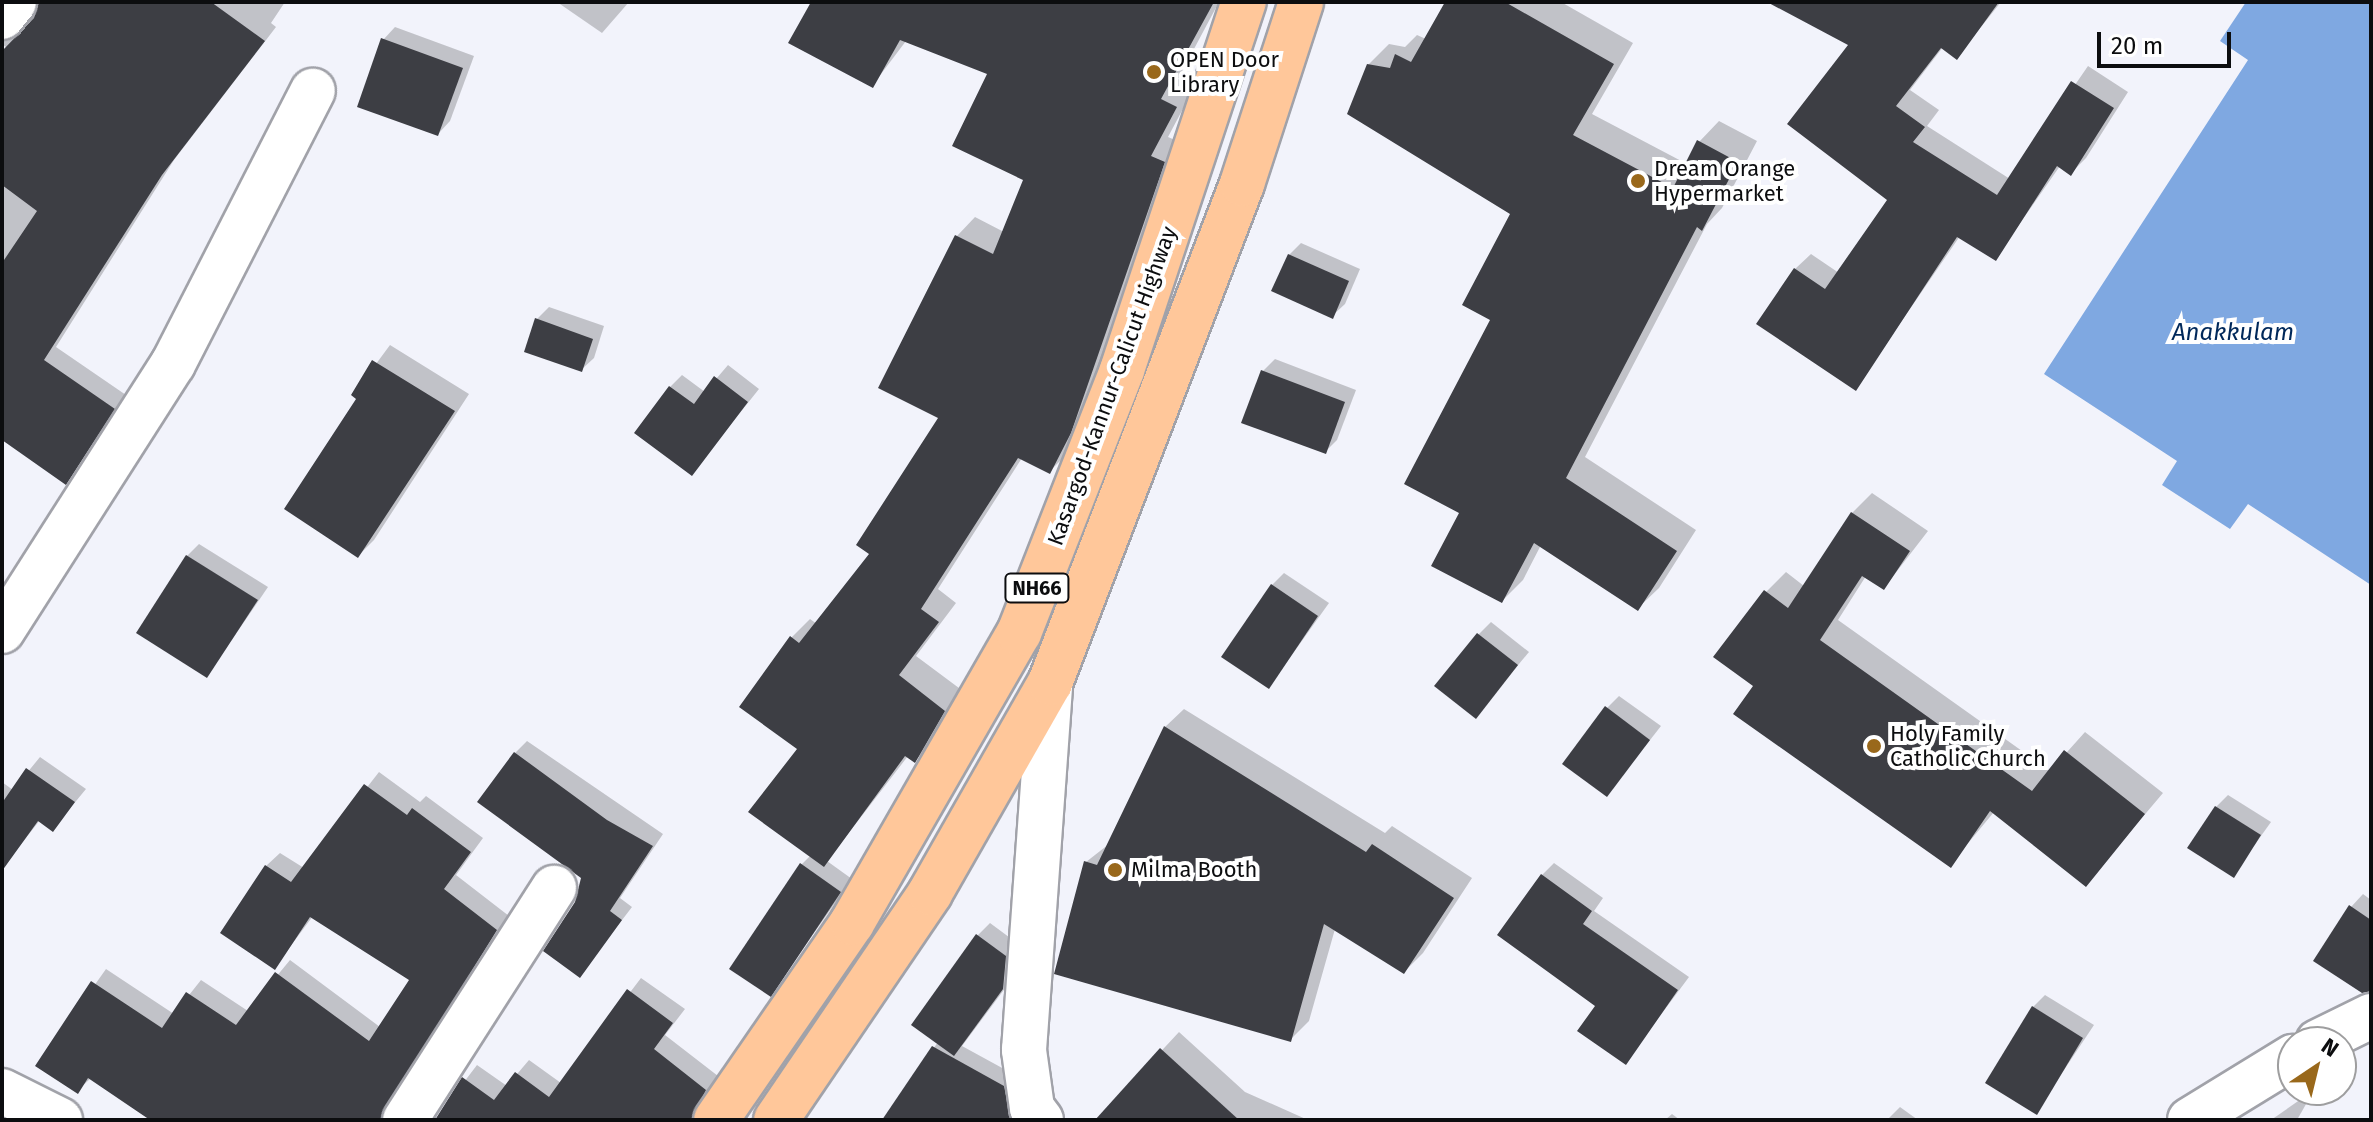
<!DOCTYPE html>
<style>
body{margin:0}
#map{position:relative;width:2373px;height:1122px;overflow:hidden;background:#f2f3fb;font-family:"Fira Sans",sans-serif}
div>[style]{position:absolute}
.water>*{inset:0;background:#7fa8e1}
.shadow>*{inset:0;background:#0003}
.building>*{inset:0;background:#3d3e44}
.roads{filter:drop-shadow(2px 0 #a1a2a9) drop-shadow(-2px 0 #a1a2a9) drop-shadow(0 2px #a1a2a9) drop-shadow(0 -2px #a1a2a9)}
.minor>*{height:44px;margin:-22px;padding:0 22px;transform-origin:22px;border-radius:22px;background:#fff}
.highway>*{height:44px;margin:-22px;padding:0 22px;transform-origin:22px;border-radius:22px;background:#ffc79a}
.dots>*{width:22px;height:22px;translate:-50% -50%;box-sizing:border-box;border:4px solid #fff;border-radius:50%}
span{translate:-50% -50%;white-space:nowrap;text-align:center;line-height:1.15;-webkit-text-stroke:8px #fff;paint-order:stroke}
.shield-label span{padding:2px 6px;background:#fff;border:2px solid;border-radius:6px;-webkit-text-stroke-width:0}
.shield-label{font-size:20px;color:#0c0d0f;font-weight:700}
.poi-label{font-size:22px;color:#0c0d0f}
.left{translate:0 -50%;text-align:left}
.street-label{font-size:22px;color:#0c0d0f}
.water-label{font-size:24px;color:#00285a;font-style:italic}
.frame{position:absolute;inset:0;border:4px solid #0c0d0f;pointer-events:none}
.north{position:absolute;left:2277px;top:1026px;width:80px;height:80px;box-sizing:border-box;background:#fff;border:2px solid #9e9e9f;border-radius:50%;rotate:35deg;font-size:22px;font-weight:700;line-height:32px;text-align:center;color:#0c0d0f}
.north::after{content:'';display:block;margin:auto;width:28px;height:36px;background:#99681b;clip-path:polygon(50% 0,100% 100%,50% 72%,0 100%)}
.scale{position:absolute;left:2097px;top:32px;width:134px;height:36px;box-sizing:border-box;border:4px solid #0c0d0f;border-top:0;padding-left:10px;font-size:24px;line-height:28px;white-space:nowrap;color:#0c0d0f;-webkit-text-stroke:6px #fff;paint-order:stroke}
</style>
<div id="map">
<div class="water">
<i style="clip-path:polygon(2246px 2px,2371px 2px,2371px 585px,2248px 504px,2230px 529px,2162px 485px,2177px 461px,2044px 374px,2248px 60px,2220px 41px)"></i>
</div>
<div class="shadow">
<i style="clip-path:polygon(40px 2px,285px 2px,271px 23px,276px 27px,174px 160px,56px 347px,126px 395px,66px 482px,2px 438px,2px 104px,30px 66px,2px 44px,2px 31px,27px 28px)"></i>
<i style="clip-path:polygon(557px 2px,629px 2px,602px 33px)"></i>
<i style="clip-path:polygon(813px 2px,1219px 2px,1178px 79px,1194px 88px,1168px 137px,1182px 143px,1068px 453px,1049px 472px,1022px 458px,938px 589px,956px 603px,916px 656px,963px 691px,933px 742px,915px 761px,908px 756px,827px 861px,852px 879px,771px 994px,801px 865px,811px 855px,792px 637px,810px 619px,817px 624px,872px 553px,941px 418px,957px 236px,975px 217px,1004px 232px,1025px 179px,990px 73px,906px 41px,872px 86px)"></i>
<i style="clip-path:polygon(1448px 2px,1561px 2px,1633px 43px,1592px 114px,1687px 164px,1699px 142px,1719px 121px,1757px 141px,1722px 208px,1707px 224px,1585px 457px,1696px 530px,1659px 588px,1638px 608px,1541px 545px,1523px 580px,1502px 601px,1461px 512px,1513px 213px,1368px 65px,1389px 44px,1405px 47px,1417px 35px,1426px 39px)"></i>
<i style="clip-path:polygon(1785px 2px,2001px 2px,1957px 57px,1943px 47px,1910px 90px,1939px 110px,1927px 126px,2010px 179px,2088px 66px,2128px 92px,2086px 158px,2071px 173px,2060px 166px,1995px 259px,1960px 236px,1855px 389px,1795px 269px,1811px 254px,1839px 273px,1890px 200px,1851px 45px)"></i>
<i style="clip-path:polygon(395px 27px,474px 56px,450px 121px,438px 134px,383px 40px)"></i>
<i style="clip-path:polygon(1301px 243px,1360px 269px,1345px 304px,1332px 316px,1289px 255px)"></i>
<i style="clip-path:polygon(549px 307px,604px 326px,594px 358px,581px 370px,537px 319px)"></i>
<i style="clip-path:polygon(390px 345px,469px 394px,374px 540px,358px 556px,359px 398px,353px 395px)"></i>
<i style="clip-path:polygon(1275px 359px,1356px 390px,1337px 440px,1325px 452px,1263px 371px)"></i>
<i style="clip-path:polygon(728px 365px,759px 389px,692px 473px,670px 387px,682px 375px,705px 392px)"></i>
<i style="clip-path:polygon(1872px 493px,1928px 531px,1884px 588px,1866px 576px,1838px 620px,2050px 771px,2085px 732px,2163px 793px,2086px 884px,1994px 812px,1950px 865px,1756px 685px,1766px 592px,1786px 572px,1804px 586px,1852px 513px)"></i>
<i style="clip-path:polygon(199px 544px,268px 587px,207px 676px,187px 556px)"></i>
<i style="clip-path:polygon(1284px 573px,1329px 603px,1269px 687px,1272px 585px)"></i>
<i style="clip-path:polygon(1491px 622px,1529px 652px,1476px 716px,1479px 634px)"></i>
<i style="clip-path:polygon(1619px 696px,1661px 726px,1607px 795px,1607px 708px)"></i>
<i style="clip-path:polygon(1184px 709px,1385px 833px,1392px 826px,1472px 878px,1423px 953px,1404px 972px,1335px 929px,1309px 1021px,1290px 1040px,1086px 862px,1109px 844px,1165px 727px)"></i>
<i style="clip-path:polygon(527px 741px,663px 834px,620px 898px,632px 907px,580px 975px,577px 902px,583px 877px,515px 753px)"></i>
<i style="clip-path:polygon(40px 757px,86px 789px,53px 829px,40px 820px,4px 866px,2px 782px,13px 790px)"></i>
<i style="clip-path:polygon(379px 772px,420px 802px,426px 796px,483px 838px,456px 875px,509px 916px,397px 1091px,400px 1120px,151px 1120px,91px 1078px,77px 1091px,38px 1065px,106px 969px,174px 1014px,201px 980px,248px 1011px,290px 960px,380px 1027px,411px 980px,313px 916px,275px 967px,266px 866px,280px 853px,304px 868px)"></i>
<i style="clip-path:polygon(2228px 795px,2271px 822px,2233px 875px,2216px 807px)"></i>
<i style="clip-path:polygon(1554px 863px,1603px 898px,1594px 911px,1689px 977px,1625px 1063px,1542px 875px)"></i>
<i style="clip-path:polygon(2363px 894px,2371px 900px,2371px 991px,2351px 907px)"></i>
<i style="clip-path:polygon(990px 923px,1017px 943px,1015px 975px,962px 1046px,1015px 1075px,1027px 1120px,884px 1120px,938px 1042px,978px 935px)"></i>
<i style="clip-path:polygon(641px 978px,685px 1009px,665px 1035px,718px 1076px,704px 1102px,704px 1120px,435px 1120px,477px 1065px,507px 1086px,529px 1060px,561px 1083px)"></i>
<i style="clip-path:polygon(2045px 995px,2094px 1025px,2036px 1112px,2033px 1007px)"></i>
<i style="clip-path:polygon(1179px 1032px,1245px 1092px,1308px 1120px,1097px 1120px)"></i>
<i style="clip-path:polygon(2314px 1090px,2297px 1120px,2271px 1120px)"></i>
<i style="clip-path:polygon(1900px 1107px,1918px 1120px,1887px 1120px)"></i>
<i style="clip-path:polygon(1672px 1114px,1680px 1120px,1665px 1120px)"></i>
</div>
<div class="building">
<i style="clip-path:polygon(39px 2px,211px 2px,265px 41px,162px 175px,44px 360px,115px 409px,66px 485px,2px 440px,2px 263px,37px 211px,2px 185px,2px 51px,34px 18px)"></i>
<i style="clip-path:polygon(811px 2px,1214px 2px,1161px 99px,1177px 107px,1151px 156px,1165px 162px,1071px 433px,1050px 474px,1018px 458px,921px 609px,939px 622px,899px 675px,945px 711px,915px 763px,905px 756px,824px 867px,748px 812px,797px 749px,739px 707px,790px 636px,799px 643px,869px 554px,856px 545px,938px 418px,878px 388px,955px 235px,993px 254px,1023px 180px,952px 146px,987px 74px,900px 40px,873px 88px,788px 43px)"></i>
<i style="clip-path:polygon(1445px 2px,1505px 2px,1614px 64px,1573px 135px,1673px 188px,1697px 140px,1738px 162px,1702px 231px,1697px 227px,1566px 478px,1677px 551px,1638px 611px,1534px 543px,1502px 603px,1431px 566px,1459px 513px,1404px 484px,1490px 320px,1462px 305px,1510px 214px,1347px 114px,1367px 64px,1390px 68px,1395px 54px,1411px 62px)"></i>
<i style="clip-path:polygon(1767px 2px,1999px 2px,1957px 60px,1941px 48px,1896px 106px,1925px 127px,1913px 142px,1997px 195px,2071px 81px,2114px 108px,2071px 176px,2057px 166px,1996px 261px,1957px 237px,1856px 391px,1756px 324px,1794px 268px,1825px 289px,1887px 200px,1787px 124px,1848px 45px)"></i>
<i style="clip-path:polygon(381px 38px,463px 68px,438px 136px,357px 107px)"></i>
<i style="clip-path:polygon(1288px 254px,1349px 281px,1333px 319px,1271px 291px)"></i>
<i style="clip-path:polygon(535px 318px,593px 339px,582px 372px,524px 352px)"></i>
<i style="clip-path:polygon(372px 360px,455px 411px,358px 558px,284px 509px,356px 399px,351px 395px)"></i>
<i style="clip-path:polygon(1261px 370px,1345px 402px,1326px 454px,1241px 423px)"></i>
<i style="clip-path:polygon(714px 376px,748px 402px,692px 476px,634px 433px,669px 386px,694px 404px)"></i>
<i style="clip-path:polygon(1851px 512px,1910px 551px,1884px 590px,1862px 576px,1820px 640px,2032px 791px,2064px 750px,2145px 814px,2086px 887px,1990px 811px,1951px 868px,1733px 714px,1753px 686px,1713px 657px,1764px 590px,1788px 608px)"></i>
<i style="clip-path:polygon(186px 555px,258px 600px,207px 678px,136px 633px)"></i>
<i style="clip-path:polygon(1271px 584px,1318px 616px,1269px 689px,1221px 657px)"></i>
<i style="clip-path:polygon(1477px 633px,1518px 665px,1476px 719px,1434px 686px)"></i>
<i style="clip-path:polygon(1605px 706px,1650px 740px,1607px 797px,1562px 764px)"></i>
<i style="clip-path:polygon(1164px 726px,1366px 852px,1372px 844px,1454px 898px,1404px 974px,1324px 924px,1291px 1042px,1054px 974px,1084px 861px,1097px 865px)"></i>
<i style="clip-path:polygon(514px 752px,607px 820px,653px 846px,610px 911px,622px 920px,580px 978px,543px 951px,575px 902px,581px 878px,477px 802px)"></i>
<i style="clip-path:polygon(26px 768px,75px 802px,53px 832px,38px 821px,2px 871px,2px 803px)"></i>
<i style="clip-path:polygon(364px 784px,407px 815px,412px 808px,471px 852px,444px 889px,497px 930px,380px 1120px,150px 1120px,88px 1078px,78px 1094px,35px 1066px,91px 981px,162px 1028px,186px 992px,236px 1025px,275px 972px,369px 1041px,409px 980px,310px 917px,275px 970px,220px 933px,265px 865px,291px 882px)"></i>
<i style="clip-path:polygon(2215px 806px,2261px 835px,2234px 878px,2187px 848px)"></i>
<i style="clip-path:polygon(800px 863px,841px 892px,771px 997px,729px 969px)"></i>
<i style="clip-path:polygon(1541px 874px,1592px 911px,1583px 924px,1678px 990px,1626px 1065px,1577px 1031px,1595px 1006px,1497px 935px)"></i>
<i style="clip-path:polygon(2349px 905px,2371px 920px,2371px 991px,2362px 993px,2313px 961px)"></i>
<i style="clip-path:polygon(976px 934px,1006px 956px,1003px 989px,954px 1056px,911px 1025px)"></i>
<i style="clip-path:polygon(627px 989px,673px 1023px,654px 1049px,706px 1090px,691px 1120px,435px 1120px,462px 1077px,494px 1100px,515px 1072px,549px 1097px)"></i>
<i style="clip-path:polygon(2032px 1006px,2083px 1038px,2037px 1115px,1985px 1083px)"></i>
<i style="clip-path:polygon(932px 1046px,1004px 1086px,1011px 1120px,882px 1120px)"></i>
<i style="clip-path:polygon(1160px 1048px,1239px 1120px,1095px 1120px)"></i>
</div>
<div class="roads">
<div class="minor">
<i style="left:2px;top:17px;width:19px;rotate:-51deg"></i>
<i style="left:2px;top:631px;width:317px;rotate:-57.4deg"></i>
<i style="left:173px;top:364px;width:307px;rotate:-62.9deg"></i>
<i style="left:2318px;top:1042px;width:59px;rotate:-26.1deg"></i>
<i style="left:2px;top:1091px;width:65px;rotate:26.6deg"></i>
<i style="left:405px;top:1120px;width:276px;rotate:-57.3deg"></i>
<i style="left:1041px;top:1120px;width:15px;rotate:-127deg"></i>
<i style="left:1032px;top:1108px;width:59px;rotate:-97.9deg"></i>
<i style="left:1024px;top:1050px;width:368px;rotate:-85.9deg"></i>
<i style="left:2190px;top:1120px;width:121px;rotate:-31.5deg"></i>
</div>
<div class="highway">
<i style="left:716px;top:1120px;width:239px;rotate:-55.4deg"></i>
<i style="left:852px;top:923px;width:335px;rotate:-60.1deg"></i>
<i style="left:1019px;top:633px;width:282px;rotate:-68.6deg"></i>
<i style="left:1122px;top:370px;width:388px;rotate:-71.7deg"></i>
<i style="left:776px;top:1120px;width:274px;rotate:-55.8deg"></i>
<i style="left:930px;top:893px;width:242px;rotate:-60.3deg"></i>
<i style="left:1050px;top:683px;width:535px;rotate:-68.95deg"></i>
<i style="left:1242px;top:184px;width:191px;rotate:-72deg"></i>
</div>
</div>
<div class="dots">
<i style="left:1154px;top:72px;background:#99681b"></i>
<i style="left:1638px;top:181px;background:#99681b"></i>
<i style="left:1874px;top:746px;background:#99681b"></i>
<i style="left:1115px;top:870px;background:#99681b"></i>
</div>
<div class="shield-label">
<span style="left:1037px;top:588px">NH66</span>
</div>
<div class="poi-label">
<span class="left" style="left:1170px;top:72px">OPEN Door<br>Library</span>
<span class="left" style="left:1654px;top:181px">Dream Orange<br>Hypermarket</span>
<span class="left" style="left:1890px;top:746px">Holy Family<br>Catholic Church</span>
<span class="left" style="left:1131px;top:870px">Milma Booth</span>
</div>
<div class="street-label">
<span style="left:1112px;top:386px;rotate:-70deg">Kasargod-Kannur-Calicut Highway</span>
</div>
<div class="water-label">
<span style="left:2233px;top:333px">Anakkulam</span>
</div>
<div class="frame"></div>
<div class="north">N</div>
<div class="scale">20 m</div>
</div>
